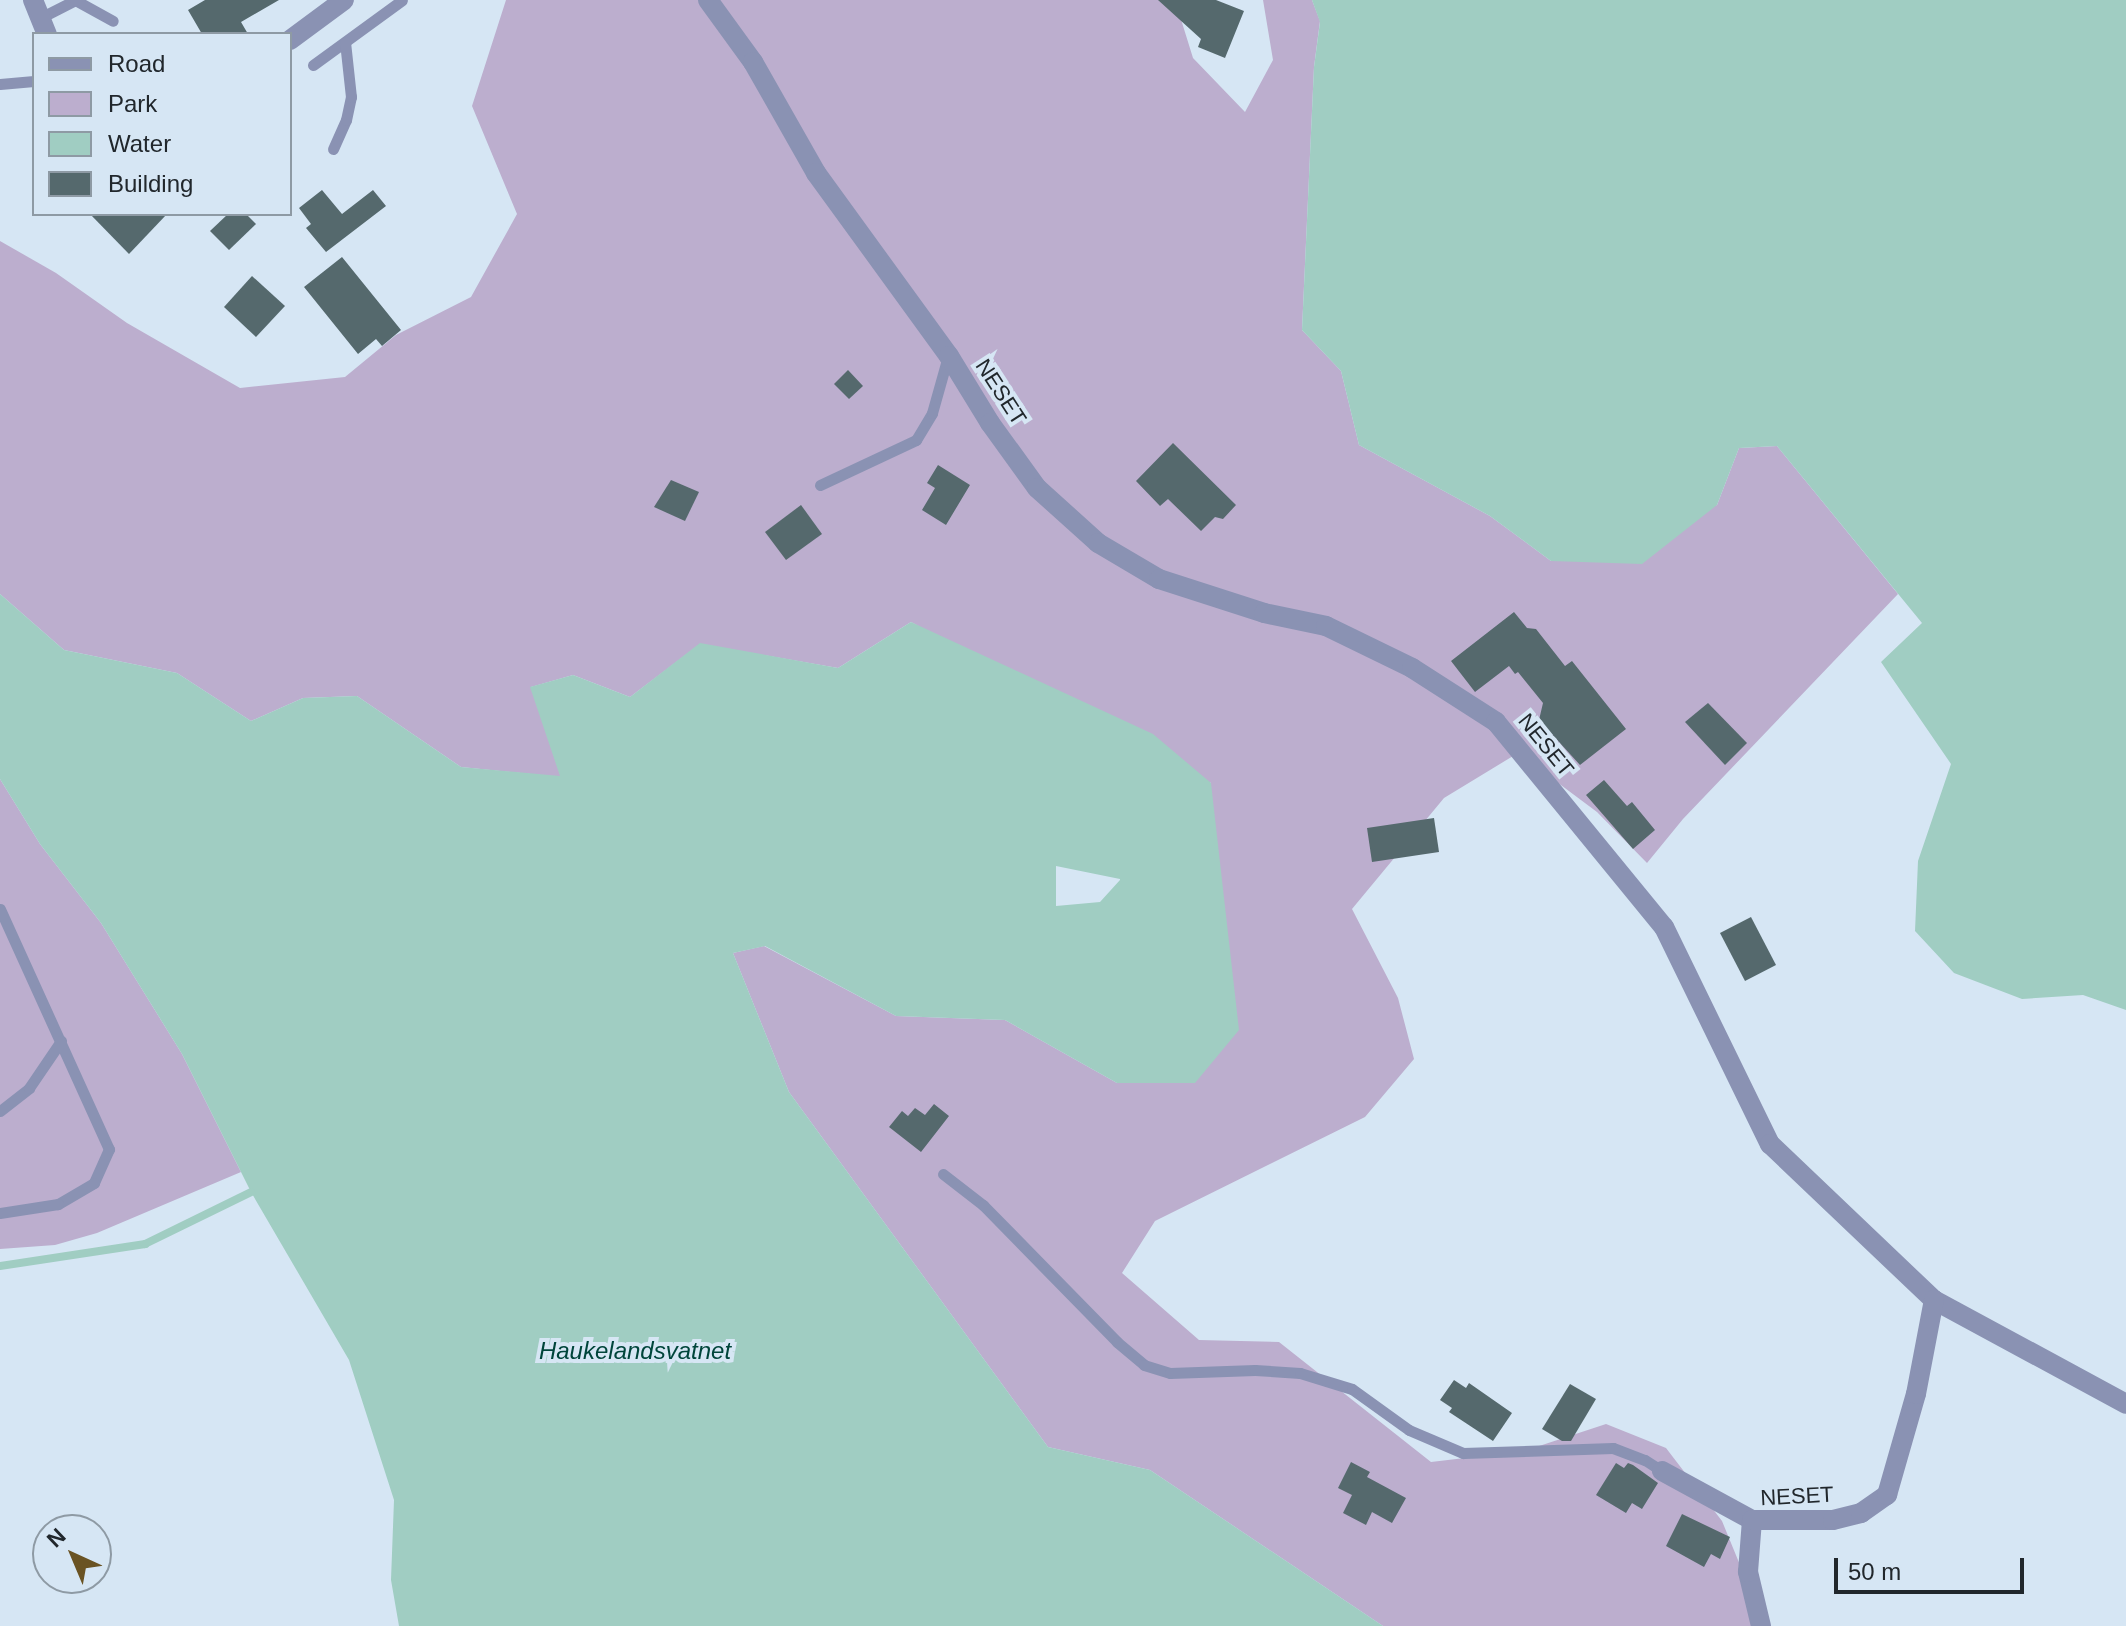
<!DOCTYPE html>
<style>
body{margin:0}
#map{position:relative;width:2126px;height:1626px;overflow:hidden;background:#d6e6f4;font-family:Arial,sans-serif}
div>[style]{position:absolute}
.green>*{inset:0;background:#bcaece}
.water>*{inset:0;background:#a0cdc2}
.stream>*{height:8px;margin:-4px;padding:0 4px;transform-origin:4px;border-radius:4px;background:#a0cdc2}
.building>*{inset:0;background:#55696d}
.lane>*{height:11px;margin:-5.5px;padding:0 5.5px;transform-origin:5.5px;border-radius:5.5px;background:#8a92b3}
.street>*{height:20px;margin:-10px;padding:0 10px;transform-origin:10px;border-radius:10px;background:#8a92b3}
span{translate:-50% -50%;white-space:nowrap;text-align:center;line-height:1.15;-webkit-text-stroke:8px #d6e6f4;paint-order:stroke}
.street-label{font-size:22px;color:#21272c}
.water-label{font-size:24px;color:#00453b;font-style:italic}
.legend{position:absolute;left:32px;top:32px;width:260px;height:184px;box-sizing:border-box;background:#d6e6f4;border:2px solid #8e9aa4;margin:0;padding:10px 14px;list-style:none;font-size:24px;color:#21272c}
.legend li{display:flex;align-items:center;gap:16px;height:40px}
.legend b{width:40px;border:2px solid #8e9aa4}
.north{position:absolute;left:32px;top:1514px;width:80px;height:80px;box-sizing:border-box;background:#d6e6f4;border:2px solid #8e9aa4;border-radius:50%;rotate:316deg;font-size:22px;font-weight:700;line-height:32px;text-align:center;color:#21272c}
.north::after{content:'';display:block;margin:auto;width:28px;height:36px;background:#6a5323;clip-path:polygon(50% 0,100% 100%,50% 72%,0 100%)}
.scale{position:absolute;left:1834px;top:1558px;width:190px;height:36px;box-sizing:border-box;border:4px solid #21272c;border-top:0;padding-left:10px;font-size:24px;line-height:28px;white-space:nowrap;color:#21272c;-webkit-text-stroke:6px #d6e6f4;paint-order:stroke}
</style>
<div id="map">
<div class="green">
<i style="clip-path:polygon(506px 0,1175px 0,1193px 58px,1245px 112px,1273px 60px,1263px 0,1312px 0,1320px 21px,1314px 67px,1302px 330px,1341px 371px,1359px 445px,1490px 516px,1551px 561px,1717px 505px,1739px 448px,1777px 446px,1898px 594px,1683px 819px,1647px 863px,1597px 812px,1518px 753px,1444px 798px,1352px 909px,1398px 998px,1414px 1059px,1365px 1117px,1155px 1221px,1122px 1273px,1199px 1340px,1279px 1342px,1431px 1462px,1524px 1451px,1606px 1424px,1666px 1448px,1722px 1521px,1765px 1626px,1383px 1626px,1150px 1470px,1048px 1447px,789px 1092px,733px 953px,764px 946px,896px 1016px,1005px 1020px,1117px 1083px,1211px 783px,911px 622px,838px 668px,700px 644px,630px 697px,573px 675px,531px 687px,561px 777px,461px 767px,357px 696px,303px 698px,251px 721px,177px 673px,64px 650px,0 594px,0 241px,56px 273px,127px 323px,240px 388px,345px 377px,396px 335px,471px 297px,517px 214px,472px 106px)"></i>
<i style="clip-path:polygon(0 779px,40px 844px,101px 923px,182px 1054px,241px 1172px,97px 1233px,55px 1245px,0 1249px)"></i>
</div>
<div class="water">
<i style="clip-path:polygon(1312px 0,2126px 0,2126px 1010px,2083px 995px,2022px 999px,1954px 973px,1915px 931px,1918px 861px,1951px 764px,1881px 662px,1922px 623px,1777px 446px,1739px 448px,1717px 505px,1642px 564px,1551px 561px,1490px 516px,1359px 445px,1341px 371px,1302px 330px,1314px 67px,1320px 22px)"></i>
<i style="clip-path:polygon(evenodd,0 594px,64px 650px,177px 673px,251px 721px,303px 698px,357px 696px,461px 767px,560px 776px,530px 687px,573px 675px,630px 697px,700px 643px,838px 668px,911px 622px,1153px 734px,1211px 783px,1239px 1030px,1195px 1083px,1117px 1083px,1005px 1020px,896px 1016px,765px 946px,733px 953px,789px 1092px,1048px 1447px,1150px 1470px,1383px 1626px,399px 1626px,391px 1580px,394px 1500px,349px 1360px,251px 1192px,182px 1054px,101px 923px,40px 844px,0 779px,0 594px,1056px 866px,1120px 879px,1120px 880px,1100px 902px,1056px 906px,1056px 866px)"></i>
</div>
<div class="stream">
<i style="left:0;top:1266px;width:147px;rotate:-8.6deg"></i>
<i style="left:145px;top:1244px;width:118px;rotate:-26.1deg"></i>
</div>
<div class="building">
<i style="clip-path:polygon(205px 0,279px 0,241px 22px,248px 34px,202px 34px,188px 10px)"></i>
<i style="clip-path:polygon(1158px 0,1216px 0,1244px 11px,1225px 58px,1198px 47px,1201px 39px)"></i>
<i style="clip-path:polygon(322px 190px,342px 214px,373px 190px,386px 206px,326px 252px,306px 228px,311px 224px,299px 208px)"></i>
<i style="clip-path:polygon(90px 214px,167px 214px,129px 254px)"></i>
<i style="clip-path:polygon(228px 214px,246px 214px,256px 224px,229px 250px,210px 231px)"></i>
<i style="clip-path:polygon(342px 257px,401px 330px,382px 346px,376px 339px,358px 354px,304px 287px)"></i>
<i style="clip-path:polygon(252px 276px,285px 306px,256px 337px,224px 307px)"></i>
<i style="clip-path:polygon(848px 370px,863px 386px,849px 399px,834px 384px)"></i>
<i style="clip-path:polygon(1173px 443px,1236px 505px,1223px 519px,1215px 517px,1201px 531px,1168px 499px,1160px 506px,1136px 481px)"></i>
<i style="clip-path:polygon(938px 465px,970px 485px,946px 525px,922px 510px,935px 488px,927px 483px)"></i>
<i style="clip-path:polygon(671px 480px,699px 492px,685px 521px,654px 507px)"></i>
<i style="clip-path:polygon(801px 505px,822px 534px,786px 560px,765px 532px)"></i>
<i style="clip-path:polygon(1514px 612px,1527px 628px,1536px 629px,1565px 666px,1572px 661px,1626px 729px,1580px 765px,1539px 720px,1543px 703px,1518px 672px,1515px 674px,1509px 666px,1475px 692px,1451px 661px)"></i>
<i style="clip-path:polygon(1708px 703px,1747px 743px,1725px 765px,1685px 722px)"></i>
<i style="clip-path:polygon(1604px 780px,1627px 806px,1632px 802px,1655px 830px,1633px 849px,1586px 795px)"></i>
<i style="clip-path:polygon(1434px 818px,1439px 852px,1372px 862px,1367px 828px)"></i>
<i style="clip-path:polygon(1751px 917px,1776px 965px,1745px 981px,1720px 933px)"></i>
<i style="clip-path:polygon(934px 1104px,949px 1116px,921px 1152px,889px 1127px,902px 1111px,908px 1116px,915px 1108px,925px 1115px)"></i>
<i style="clip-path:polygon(1454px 1380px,1466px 1388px,1469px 1383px,1512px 1413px,1493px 1441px,1449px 1412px,1452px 1408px,1440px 1400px)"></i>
<i style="clip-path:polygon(1570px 1384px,1596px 1399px,1571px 1441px,1562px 1441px,1542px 1429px)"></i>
<i style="clip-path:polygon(1351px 1462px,1370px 1472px,1367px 1477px,1406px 1498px,1392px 1523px,1372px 1512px,1366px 1525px,1343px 1513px,1352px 1495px,1338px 1488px)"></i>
<i style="clip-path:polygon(1616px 1463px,1624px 1468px,1628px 1463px,1633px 1465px,1658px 1483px,1642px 1509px,1632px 1503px,1626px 1513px,1596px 1495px)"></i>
<i style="clip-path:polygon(1682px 1514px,1730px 1537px,1720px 1559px,1711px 1554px,1704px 1567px,1666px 1546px)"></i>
</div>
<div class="lane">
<i style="left:40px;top:18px;width:39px;rotate:-27deg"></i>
<i style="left:75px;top:0;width:43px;rotate:28.9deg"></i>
<i style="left:313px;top:65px;width:110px;rotate:-36.1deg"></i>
<i style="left:0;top:84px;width:34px;rotate:-5deg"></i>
<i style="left:333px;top:149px;width:32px;rotate:-66deg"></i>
<i style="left:346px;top:120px;width:24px;rotate:-78deg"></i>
<i style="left:351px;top:97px;width:55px;rotate:-96.2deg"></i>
<i style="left:820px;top:485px;width:106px;rotate:-25.1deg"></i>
<i style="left:916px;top:440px;width:31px;rotate:-59deg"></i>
<i style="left:932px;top:413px;width:59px;rotate:-74.3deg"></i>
<i style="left:0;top:909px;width:264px;rotate:65.6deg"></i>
<i style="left:109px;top:1149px;width:37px;rotate:114deg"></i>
<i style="left:94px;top:1183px;width:42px;rotate:149.7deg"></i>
<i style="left:58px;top:1204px;width:59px;rotate:171.2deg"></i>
<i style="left:0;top:1111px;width:37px;rotate:-38deg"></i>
<i style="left:29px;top:1088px;width:57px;rotate:-55.8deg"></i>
<i style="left:943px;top:1174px;width:51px;rotate:37.8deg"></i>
<i style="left:983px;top:1205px;width:192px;rotate:45.6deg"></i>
<i style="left:1117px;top:1342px;width:35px;rotate:40deg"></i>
<i style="left:1144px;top:1365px;width:27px;rotate:17deg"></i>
<i style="left:1170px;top:1373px;width:85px;rotate:-2deg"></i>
<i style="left:1255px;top:1370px;width:45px;rotate:3.8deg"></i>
<i style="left:1300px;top:1373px;width:54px;rotate:17.1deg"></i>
<i style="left:1352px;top:1389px;width:70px;rotate:35.7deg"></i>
<i style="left:1409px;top:1430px;width:59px;rotate:23.1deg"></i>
<i style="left:1463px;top:1453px;width:150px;rotate:-1.9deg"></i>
<i style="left:1613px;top:1448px;width:34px;rotate:21deg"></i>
<i style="left:1645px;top:1460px;width:20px;rotate:33deg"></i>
</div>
<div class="street">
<i style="left:33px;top:0;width:37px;rotate:68deg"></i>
<i style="left:708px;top:0;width:77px;rotate:54deg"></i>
<i style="left:753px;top:62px;width:128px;rotate:60.4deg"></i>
<i style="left:816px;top:173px;width:226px;rotate:54deg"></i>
<i style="left:949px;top:356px;width:79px;rotate:58.5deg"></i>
<i style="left:990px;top:423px;width:80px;rotate:54.1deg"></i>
<i style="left:1037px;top:488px;width:82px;rotate:42deg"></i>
<i style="left:1098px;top:543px;width:71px;rotate:30.5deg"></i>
<i style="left:1159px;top:579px;width:110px;rotate:17.9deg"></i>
<i style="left:1264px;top:613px;width:63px;rotate:11.8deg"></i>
<i style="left:1326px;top:626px;width:96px;rotate:26deg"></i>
<i style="left:1412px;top:668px;width:100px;rotate:32.7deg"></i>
<i style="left:1496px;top:722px;width:265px;rotate:50.7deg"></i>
<i style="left:1664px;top:927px;width:242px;rotate:64deg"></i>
<i style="left:1770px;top:1144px;width:226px;rotate:43.6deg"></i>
<i style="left:1934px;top:1300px;width:218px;rotate:28.4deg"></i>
<i style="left:290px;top:40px;width:67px;rotate:-36.5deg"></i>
<i style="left:1662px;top:1471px;width:102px;rotate:28.6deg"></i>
<i style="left:1761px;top:1626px;width:56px;rotate:-103.5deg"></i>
<i style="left:1748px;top:1572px;width:52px;rotate:-85.6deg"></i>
<i style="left:1752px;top:1520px;width:81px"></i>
<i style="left:1833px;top:1520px;width:29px;rotate:-14deg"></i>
<i style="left:1861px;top:1513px;width:32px;rotate:-35deg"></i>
<i style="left:1887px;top:1495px;width:105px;rotate:-74deg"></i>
<i style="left:1916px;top:1394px;width:96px;rotate:-79.2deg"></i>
</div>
<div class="street-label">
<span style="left:1001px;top:392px;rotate:57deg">NESET</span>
<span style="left:1546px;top:745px;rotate:51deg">NESET</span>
<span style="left:1797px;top:1496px;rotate:-3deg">NESET</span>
</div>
<div class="water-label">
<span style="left:635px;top:1351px">Haukelandsvatnet</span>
</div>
<ul class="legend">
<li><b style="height:10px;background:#8a92b3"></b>Road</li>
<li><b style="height:22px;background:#bcaece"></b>Park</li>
<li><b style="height:22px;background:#a0cdc2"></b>Water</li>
<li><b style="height:22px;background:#55696d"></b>Building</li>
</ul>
<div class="north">N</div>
<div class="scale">50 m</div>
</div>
